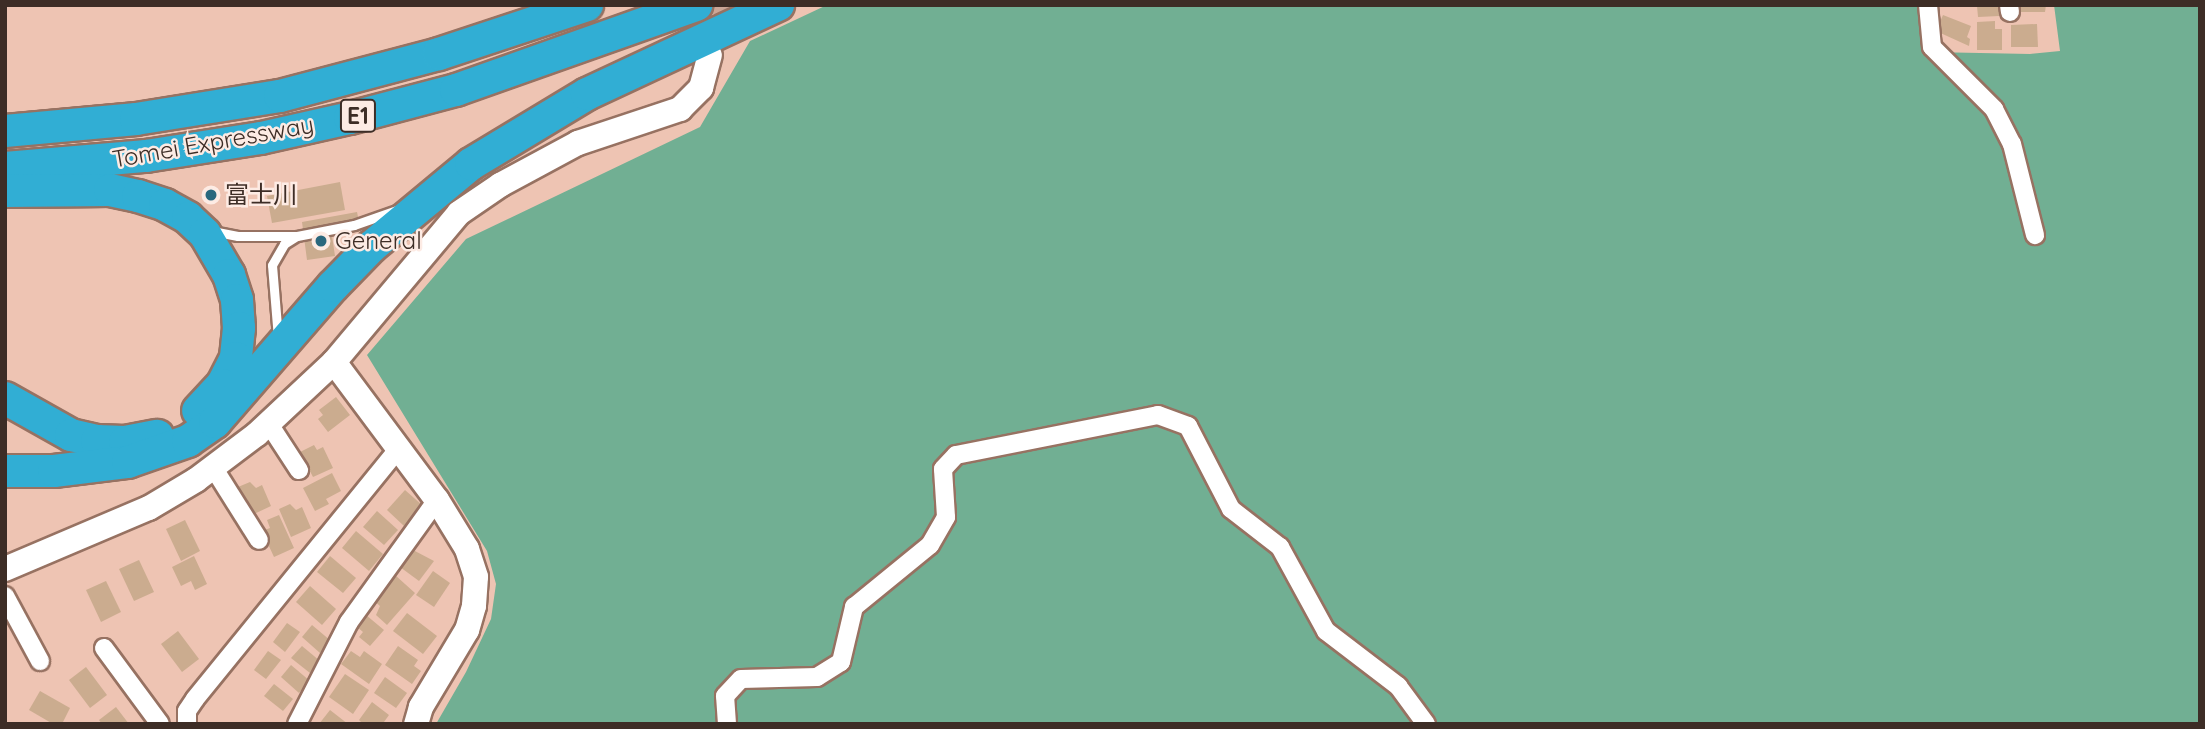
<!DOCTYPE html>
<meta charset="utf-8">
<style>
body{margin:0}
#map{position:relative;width:2205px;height:729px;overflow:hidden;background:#eec4b3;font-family:Quicksand,"Noto Sans JP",sans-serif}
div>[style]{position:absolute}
.green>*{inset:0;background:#71af93}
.building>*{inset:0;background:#cbac8f}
.secondary-tunnel>*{height:24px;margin-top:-12px;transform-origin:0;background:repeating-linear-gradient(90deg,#cba697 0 24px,transparent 0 36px)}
.roads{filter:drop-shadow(2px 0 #977262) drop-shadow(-2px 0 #977262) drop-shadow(0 2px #977262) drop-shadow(0 -2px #977262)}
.lane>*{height:9px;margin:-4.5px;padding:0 4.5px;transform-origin:4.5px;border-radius:4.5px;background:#fff}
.street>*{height:18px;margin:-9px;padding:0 9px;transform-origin:9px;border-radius:9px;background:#fff}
.secondary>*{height:24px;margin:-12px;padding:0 12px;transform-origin:12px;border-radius:12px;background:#fff}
.highway>*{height:32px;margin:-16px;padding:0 16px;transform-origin:16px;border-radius:16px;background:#31aed4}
.dots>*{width:19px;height:19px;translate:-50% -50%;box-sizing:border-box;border:4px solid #fdebe4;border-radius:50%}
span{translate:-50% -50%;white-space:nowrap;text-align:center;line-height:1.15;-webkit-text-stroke:5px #fdebe4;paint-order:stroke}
.shield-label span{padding:2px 5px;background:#fdebe4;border:2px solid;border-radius:5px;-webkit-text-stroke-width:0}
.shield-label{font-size:23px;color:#3d2d26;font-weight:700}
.street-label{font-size:24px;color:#3d2d26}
.poi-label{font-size:24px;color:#3d2d26}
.left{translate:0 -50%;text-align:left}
.frame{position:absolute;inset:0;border:7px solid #3d2d26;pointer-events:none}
</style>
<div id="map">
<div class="green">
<i style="clip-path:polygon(827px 5px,1922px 5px,1930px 52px,2030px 54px,2060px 51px,2054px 5px,2200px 5px,2200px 724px,436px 724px,466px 672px,491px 619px,496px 584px,487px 551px,367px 355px,466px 239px,700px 127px,750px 41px)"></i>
</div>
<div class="building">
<i style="clip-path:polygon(2019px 5px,2046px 5px,2045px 12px,2019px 12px)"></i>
<i style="clip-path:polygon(1977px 6px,1999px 6px,1999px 16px,1978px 17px)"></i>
<i style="clip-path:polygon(1943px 15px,1971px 26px,1967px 37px,1970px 39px,1969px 46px,1936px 31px)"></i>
<i style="clip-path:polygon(1995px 21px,1995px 29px,2002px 29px,2002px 50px,1977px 50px,1977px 22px)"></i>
<i style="clip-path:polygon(2037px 24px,2038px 47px,2011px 47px,2011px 25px)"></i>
<i style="clip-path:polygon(340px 182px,345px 210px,272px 223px,267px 196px)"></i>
<i style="clip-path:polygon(357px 212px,361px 231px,332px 236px,335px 256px,307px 260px,302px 222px)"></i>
<i style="clip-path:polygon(336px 397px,350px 415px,328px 432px,318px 419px,323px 415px,319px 410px)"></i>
<i style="clip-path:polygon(314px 445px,317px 450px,323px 447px,333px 468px,313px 477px,300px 452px)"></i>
<i style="clip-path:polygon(332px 473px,341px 491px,326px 499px,329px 504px,315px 511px,303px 488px)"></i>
<i style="clip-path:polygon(250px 482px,256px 488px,262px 485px,271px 506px,252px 515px,238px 487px)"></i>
<i style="clip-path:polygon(405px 490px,422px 505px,404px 526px,387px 510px)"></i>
<i style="clip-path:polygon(290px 504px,296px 510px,302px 507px,311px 528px,291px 537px,279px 509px)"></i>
<i style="clip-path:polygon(377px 511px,398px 530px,384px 545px,363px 527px)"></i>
<i style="clip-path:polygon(279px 515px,294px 548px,274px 557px,262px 531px,270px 528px,267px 520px)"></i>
<i style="clip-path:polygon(185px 520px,200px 551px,181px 561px,166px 529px)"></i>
<i style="clip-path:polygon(356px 531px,383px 554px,369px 571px,342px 548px)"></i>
<i style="clip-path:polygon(413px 550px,434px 561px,419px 581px,400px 567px)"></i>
<i style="clip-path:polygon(194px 556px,207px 584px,195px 590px,191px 581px,181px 586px,172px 567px)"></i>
<i style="clip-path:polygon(330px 556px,356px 578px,343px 593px,317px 572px)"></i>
<i style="clip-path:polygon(139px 560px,154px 592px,134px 601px,119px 569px)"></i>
<i style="clip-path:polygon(433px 571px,450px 583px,434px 607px,416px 595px)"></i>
<i style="clip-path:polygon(395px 575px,415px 593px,387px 625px,376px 615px,380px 606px,373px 600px)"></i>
<i style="clip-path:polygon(106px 581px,121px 612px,101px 622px,86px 590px)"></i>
<i style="clip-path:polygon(310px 586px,336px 609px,322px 625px,296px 602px)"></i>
<i style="clip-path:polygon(407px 613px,437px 636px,423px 654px,393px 631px)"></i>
<i style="clip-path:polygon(366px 615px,384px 630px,370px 646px,359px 637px,363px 632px,356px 626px)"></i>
<i style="clip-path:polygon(287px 623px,300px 632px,285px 652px,273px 642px)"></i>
<i style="clip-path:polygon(312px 625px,331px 641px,320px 653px,302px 637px)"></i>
<i style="clip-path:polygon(178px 631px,199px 659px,182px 672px,161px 644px)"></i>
<i style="clip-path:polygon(302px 646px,320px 661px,310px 673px,291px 658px)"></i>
<i style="clip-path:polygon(398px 646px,418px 660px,414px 666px,421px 671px,412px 684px,385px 665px)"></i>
<i style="clip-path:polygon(268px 651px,281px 660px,266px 679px,254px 670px)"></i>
<i style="clip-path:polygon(351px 651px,360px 657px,364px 651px,382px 664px,369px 684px,341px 664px)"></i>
<i style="clip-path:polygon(291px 665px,310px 681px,299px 693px,281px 677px)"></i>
<i style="clip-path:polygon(86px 667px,107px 695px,90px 708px,69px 680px)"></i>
<i style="clip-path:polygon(345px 674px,369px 690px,353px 714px,329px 697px)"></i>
<i style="clip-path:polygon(385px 677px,407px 693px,396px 708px,374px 693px)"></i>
<i style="clip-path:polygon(274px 684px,293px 699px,283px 711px,264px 696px)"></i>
<i style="clip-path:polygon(40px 691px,70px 708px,62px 724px,53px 724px,29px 710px)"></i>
<i style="clip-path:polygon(372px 702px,389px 715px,384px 722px,387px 724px,363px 724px,359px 720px)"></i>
<i style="clip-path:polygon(116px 707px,129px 724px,102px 724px,99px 720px)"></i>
<i style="clip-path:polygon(330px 710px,348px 724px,319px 724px)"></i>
</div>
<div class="secondary-tunnel">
<i style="left:711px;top:50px;width:45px;rotate:-82.4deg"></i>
</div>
<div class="roads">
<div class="lane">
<i style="left:212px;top:231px;width:26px;rotate:11deg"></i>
<i style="left:238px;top:236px;width:57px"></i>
<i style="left:278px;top:338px;width:73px;rotate:-94.7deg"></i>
<i style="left:272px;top:265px;width:24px;rotate:-60deg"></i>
<i style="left:284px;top:244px;width:15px;rotate:-32deg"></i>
<i style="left:297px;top:236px;width:58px;rotate:-10.9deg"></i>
<i style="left:354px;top:225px;width:46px;rotate:-19.2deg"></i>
</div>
<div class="street">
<i style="left:1928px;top:5px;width:42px;rotate:84.6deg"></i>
<i style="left:1932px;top:47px;width:88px;rotate:45deg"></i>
<i style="left:1994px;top:109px;width:39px;rotate:63deg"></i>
<i style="left:2012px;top:144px;width:94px;rotate:75.8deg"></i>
<i style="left:2009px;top:5px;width:7px;rotate:82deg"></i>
<i style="left:269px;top:424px;width:55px;rotate:56.9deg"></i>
<i style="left:213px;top:467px;width:86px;rotate:57.8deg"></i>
<i style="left:5px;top:596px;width:74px;rotate:61.7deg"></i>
<i style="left:104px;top:648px;width:94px;rotate:53.6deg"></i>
<i style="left:187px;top:724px;width:13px;rotate:-90deg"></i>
<i style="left:187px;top:711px;width:14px;rotate:-56deg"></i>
<i style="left:195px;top:699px;width:323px;rotate:-50.9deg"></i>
<i style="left:297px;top:724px;width:114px;rotate:-63deg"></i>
<i style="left:349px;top:622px;width:150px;rotate:-54.2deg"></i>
<i style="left:727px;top:724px;width:28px;rotate:-94deg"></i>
<i style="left:725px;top:696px;width:23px;rotate:-47deg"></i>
<i style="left:741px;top:679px;width:76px;rotate:-1.5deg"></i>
<i style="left:817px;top:677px;width:28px;rotate:-32deg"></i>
<i style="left:841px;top:662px;width:57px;rotate:-76.7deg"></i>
<i style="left:854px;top:607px;width:98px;rotate:-39.2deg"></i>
<i style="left:930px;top:545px;width:32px;rotate:-60deg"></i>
<i style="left:946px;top:517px;width:48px;rotate:-93.6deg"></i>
<i style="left:943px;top:469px;width:19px;rotate:-47deg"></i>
<i style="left:956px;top:455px;width:206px;rotate:-11.2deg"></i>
<i style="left:1158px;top:415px;width:32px;rotate:20deg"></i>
<i style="left:1188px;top:426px;width:93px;rotate:62.6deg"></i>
<i style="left:1231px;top:509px;width:62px;rotate:37.8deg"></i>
<i style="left:1280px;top:547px;width:96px;rotate:61.3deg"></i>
<i style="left:1326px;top:631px;width:91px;rotate:37.4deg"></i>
<i style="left:1398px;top:686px;width:47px;rotate:53.6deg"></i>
</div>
<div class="secondary">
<i style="left:334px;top:362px;width:172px;rotate:53.3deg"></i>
<i style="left:437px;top:500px;width:57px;rotate:58.5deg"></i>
<i style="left:467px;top:549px;width:29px;rotate:72deg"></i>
<i style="left:476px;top:577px;width:29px;rotate:94deg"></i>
<i style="left:474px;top:606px;width:25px;rotate:106deg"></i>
<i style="left:467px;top:630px;width:90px;rotate:120.9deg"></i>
<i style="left:421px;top:707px;width:18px;rotate:106deg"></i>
<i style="left:5px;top:569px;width:156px;rotate:-23deg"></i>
<i style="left:149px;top:508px;width:55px;rotate:-30.8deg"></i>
<i style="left:196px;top:480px;width:76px;rotate:-37deg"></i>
<i style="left:257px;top:434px;width:105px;rotate:-43.1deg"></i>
<i style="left:334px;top:362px;width:194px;rotate:-50deg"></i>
<i style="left:459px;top:213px;width:50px;rotate:-34.3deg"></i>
<i style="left:500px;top:185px;width:89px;rotate:-28.3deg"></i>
<i style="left:578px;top:143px;width:108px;rotate:-18.4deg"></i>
<i style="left:680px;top:109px;width:30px;rotate:-45deg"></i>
<i style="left:701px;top:88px;width:34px;rotate:-75deg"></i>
</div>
<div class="highway">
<i style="left:5px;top:131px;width:132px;rotate:-5.2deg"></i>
<i style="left:136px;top:119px;width:146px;rotate:-9.1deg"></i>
<i style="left:280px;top:96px;width:164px;rotate:-14.8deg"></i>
<i style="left:439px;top:54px;width:156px;rotate:-18.3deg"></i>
<i style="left:5px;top:168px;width:142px;rotate:-4.9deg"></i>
<i style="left:146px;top:156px;width:116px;rotate:-8.9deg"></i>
<i style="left:261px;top:138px;width:91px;rotate:-12.7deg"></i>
<i style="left:350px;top:118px;width:110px;rotate:-14.8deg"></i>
<i style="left:456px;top:90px;width:255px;rotate:-19.5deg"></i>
<i style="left:5px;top:191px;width:105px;rotate:-0.5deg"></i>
<i style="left:110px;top:190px;width:29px;rotate:12deg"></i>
<i style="left:138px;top:196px;width:28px;rotate:18deg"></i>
<i style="left:165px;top:205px;width:26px;rotate:29deg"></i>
<i style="left:188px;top:218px;width:23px;rotate:43deg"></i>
<i style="left:205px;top:234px;width:48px;rotate:59.7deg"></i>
<i style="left:229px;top:275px;width:26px;rotate:72deg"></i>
<i style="left:237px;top:300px;width:28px;rotate:86deg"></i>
<i style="left:239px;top:328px;width:30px;rotate:96deg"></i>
<i style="left:236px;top:358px;width:30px;rotate:117deg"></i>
<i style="left:222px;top:385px;width:35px;rotate:133deg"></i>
<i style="left:5px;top:398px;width:76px;rotate:29.3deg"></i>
<i style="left:71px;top:435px;width:27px;rotate:13deg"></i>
<i style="left:97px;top:441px;width:28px;rotate:2deg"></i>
<i style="left:125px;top:442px;width:33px;rotate:-11deg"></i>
<i style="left:5px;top:471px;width:49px"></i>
<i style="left:54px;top:471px;width:75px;rotate:-6.9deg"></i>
<i style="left:128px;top:462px;width:64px;rotate:-19.3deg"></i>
<i style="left:188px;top:441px;width:33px;rotate:-35deg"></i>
<i style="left:215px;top:422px;width:180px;rotate:-49.1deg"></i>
<i style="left:333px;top:286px;width:54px;rotate:-45.7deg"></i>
<i style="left:371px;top:247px;width:130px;rotate:-39.7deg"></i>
<i style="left:471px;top:164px;width:135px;rotate:-31.1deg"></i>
<i style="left:587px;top:94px;width:211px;rotate:-25deg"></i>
</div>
</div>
<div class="dots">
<i style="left:211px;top:195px;background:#2a687e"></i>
<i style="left:321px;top:241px;background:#2a687e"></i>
</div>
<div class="shield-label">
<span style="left:358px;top:116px">E1</span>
</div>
<div class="street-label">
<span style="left:213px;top:142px;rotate:-10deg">Tomei Expressway</span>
</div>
<div class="poi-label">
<span class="left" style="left:225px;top:195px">富士川</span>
<span class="left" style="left:335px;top:241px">General</span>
</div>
<div class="frame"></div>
</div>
